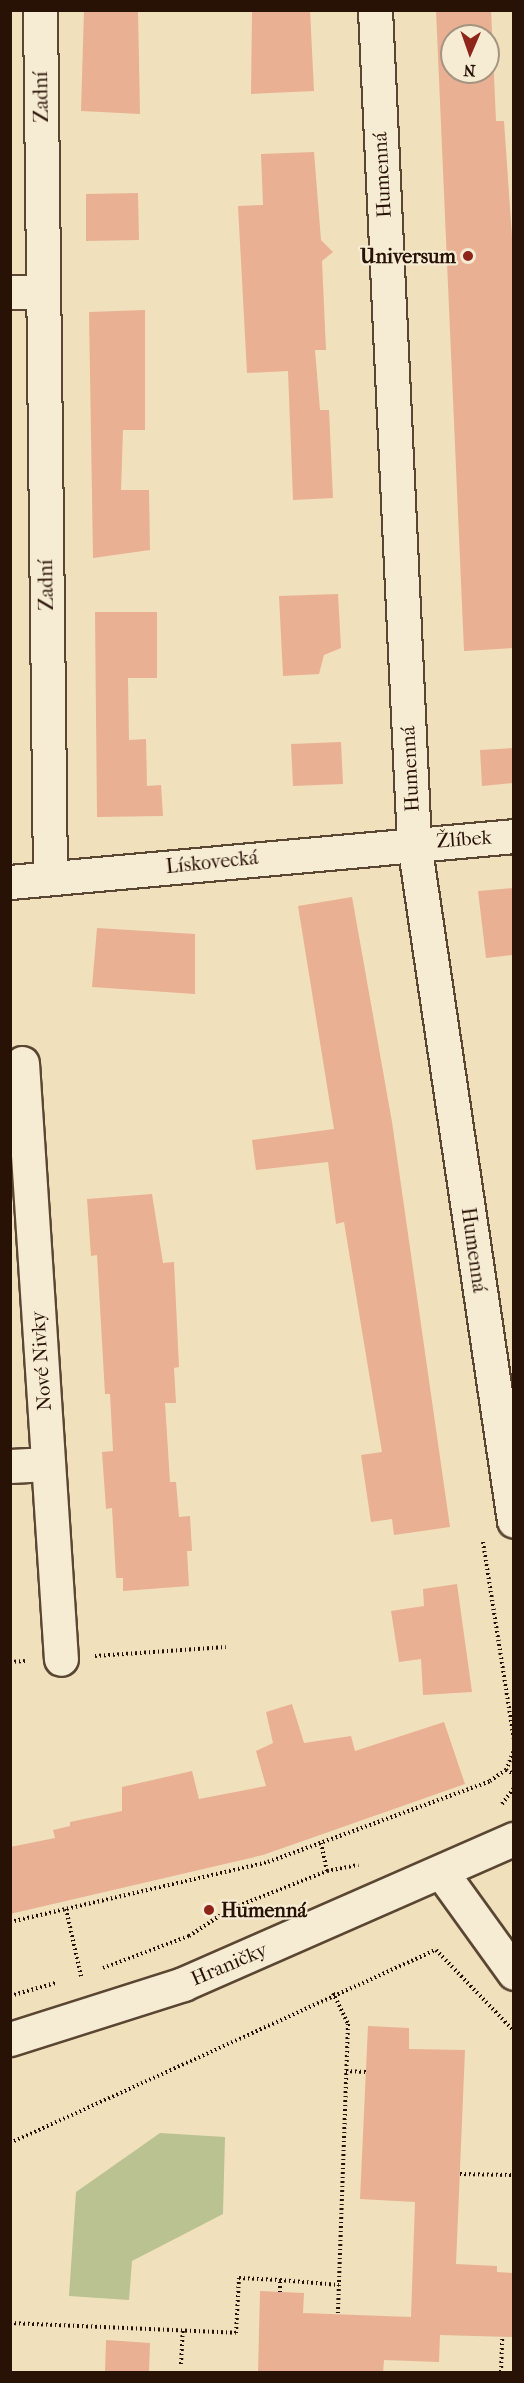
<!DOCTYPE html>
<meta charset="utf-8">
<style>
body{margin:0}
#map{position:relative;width:524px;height:2383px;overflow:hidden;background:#f1e0bc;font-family:"IM FELL French Canon",serif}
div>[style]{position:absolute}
.green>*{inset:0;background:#bac291}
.building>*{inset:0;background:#e9b094}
.path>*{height:4px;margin-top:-2px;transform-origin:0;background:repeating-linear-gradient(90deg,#281205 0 1.5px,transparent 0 4.5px)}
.roads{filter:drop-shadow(2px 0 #5a4633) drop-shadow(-2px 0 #5a4633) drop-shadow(0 2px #5a4633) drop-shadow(0 -2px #5a4633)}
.minor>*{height:33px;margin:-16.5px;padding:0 16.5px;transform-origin:16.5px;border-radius:16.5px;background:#f6ebd3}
.tertiary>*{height:33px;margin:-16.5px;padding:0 16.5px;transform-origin:16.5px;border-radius:16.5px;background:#f6ebd3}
.dots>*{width:16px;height:16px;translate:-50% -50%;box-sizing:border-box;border:3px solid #f6ebd3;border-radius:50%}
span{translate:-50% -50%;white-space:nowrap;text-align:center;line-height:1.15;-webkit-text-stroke:4.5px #f6ebd3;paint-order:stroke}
.street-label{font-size:20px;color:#281205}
.poi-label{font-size:20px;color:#281205;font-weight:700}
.right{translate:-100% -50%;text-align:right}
.left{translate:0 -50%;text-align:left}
.frame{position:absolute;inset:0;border:12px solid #281205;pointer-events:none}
.north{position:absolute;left:440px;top:24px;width:60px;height:60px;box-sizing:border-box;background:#f6ebd3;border:2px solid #a49481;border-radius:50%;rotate:182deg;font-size:16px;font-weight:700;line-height:24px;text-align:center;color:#281205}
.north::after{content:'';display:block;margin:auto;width:21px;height:27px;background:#8f2418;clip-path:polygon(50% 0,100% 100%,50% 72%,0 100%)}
</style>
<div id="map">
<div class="green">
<i style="clip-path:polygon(160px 2133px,225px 2137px,223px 2214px,132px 2261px,129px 2300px,69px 2296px,76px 2192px)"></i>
</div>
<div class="building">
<i style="clip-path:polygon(84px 10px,138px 10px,140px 114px,81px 111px)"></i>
<i style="clip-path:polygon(252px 10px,310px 10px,314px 91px,251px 94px)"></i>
<i style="clip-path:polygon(evenodd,436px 10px,491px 10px,496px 121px,504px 121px,513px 251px,513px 648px,464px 651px,436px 10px,452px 36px,488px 36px,488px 72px,452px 72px,452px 36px)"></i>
<i style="clip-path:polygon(314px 152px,321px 240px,333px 252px,322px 261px,326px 350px,315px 350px,320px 410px,329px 410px,333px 498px,293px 500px,288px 371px,247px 373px,238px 206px,263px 205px,261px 154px)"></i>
<i style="clip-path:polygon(138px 193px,139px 240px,86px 241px,86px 194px)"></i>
<i style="clip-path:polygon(145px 310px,145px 430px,123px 430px,121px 490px,149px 490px,150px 550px,93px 558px,89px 312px)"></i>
<i style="clip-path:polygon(338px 594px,341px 648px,324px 655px,319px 674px,283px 676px,279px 596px)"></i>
<i style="clip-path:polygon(95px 612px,157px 612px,157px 678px,128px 678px,129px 740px,146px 739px,147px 786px,161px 785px,163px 816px,97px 817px)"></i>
<i style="clip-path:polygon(341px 742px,343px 784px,293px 786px,291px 744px)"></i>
<i style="clip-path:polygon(513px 748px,513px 783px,482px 786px,480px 750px)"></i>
<i style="clip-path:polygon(513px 888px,513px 955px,486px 958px,478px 891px)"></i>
<i style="clip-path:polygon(352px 897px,392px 1122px,450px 1527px,394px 1535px,392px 1519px,371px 1522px,361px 1455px,382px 1452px,344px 1222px,336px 1224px,328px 1162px,256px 1170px,252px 1140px,334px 1129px,298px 906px)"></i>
<i style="clip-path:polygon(97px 928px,195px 934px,195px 994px,92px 987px)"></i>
<i style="clip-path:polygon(152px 1194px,163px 1263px,174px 1262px,179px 1367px,174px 1368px,176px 1403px,165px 1403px,170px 1482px,176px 1482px,179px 1517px,190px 1516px,192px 1551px,187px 1551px,189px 1586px,123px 1591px,123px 1578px,116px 1578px,112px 1508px,106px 1509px,102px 1452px,113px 1451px,110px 1394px,105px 1394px,97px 1255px,91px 1256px,87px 1199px)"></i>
<i style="clip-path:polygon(457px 1584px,472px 1692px,423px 1695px,421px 1659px,399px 1662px,391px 1611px,424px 1606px,423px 1589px)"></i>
<i style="clip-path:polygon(292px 1704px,304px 1743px,351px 1736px,355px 1751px,444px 1722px,465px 1784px,263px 1855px,10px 1914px,10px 1847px,55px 1838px,53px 1830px,70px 1826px,70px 1822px,122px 1811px,122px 1787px,192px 1771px,199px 1799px,266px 1786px,256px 1751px,273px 1743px,266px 1712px)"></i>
<i style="clip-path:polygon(368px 2026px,409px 2028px,409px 2049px,465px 2050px,456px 2264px,497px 2266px,497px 2272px,513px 2273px,513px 2337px,440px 2335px,439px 2362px,384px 2360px,383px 2373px,258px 2373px,260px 2291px,304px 2293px,303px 2313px,411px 2317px,415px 2202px,360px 2199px)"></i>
<i style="clip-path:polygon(106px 2340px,150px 2343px,149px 2373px,105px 2373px)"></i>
</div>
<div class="path">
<i style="left:483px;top:1542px;width:199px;rotate:81.1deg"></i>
<i style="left:95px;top:1656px;width:131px;rotate:-3.9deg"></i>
<i style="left:10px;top:1662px;width:15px;rotate:-4deg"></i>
<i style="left:506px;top:1770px;width:9px;rotate:27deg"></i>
<i style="left:502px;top:1804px;width:20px;rotate:-53deg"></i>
<i style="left:321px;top:1843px;width:29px;rotate:78deg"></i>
<i style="left:66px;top:1909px;width:69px;rotate:77.4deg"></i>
<i style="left:10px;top:1922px;width:265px;rotate:-13.1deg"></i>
<i style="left:268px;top:1862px;width:236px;rotate:-20deg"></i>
<i style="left:490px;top:1781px;width:19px;rotate:-35deg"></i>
<i style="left:506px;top:1770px;width:22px;rotate:-68deg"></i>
<i style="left:103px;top:1968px;width:92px;rotate:-20.4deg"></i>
<i style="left:189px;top:1936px;width:49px;rotate:-33.4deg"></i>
<i style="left:230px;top:1909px;width:104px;rotate:-21.4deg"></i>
<i style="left:327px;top:1871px;width:32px;rotate:-11deg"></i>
<i style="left:333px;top:1993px;width:34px;rotate:64deg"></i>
<i style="left:348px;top:2024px;width:290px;rotate:92deg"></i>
<i style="left:10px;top:1996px;width:47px;rotate:-16.1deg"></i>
<i style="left:346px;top:2071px;width:20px;rotate:3deg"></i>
<i style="left:10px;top:2143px;width:468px;rotate:-24.4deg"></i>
<i style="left:436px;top:1950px;width:112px;rotate:46.1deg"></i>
<i style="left:460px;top:2174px;width:54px;rotate:1.1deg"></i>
<i style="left:280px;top:2292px;width:12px;rotate:-90deg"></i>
<i style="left:280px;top:2280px;width:59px;rotate:4.8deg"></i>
<i style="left:10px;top:2323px;width:226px;rotate:2.5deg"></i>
<i style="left:236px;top:2333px;width:55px;rotate:-86.9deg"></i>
<i style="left:239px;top:2278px;width:41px;rotate:2.8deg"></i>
<i style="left:181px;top:2364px;width:36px;rotate:-87deg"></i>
<i style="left:501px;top:2372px;width:35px;rotate:-88deg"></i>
</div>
<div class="roads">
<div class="minor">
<i style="left:40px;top:10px;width:868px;rotate:89.34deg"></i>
<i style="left:375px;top:10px;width:834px;rotate:87.32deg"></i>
<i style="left:414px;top:843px;width:685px;rotate:81.61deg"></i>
<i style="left:10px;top:292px;width:33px"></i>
<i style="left:10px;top:882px;width:506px;rotate:-5.21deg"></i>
<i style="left:22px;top:1063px;width:597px;rotate:86.26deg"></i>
<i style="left:10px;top:1466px;width:38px;rotate:-3deg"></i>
<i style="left:442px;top:1873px;width:123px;rotate:54.2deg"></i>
</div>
<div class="tertiary">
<i style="left:10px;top:2039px;width:182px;rotate:-17.6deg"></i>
<i style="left:183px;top:1984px;width:361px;rotate:-23.7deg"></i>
</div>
</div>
<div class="dots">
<i style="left:468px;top:256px;background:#8f2418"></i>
<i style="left:209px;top:1910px;background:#8f2418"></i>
</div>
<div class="street-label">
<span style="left:41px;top:97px;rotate:-91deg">Zadní</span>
<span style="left:382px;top:175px;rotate:-93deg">Humenná</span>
<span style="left:46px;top:585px;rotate:-91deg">Zadní</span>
<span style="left:410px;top:769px;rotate:-93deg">Humenná</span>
<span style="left:464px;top:839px;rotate:-4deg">Žlíbek</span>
<span style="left:212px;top:862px;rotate:-6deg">Lískovecká</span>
<span style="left:474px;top:1250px;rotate:82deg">Humenná</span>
<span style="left:41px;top:1361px;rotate:-94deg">Nové Nivky</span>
<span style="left:229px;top:1964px;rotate:-23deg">Hraničky</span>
</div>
<div class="poi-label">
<span class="right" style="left:456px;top:256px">Universum</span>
<span class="left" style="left:221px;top:1910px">Humenná</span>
</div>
<div class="frame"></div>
<div class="north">N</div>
</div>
